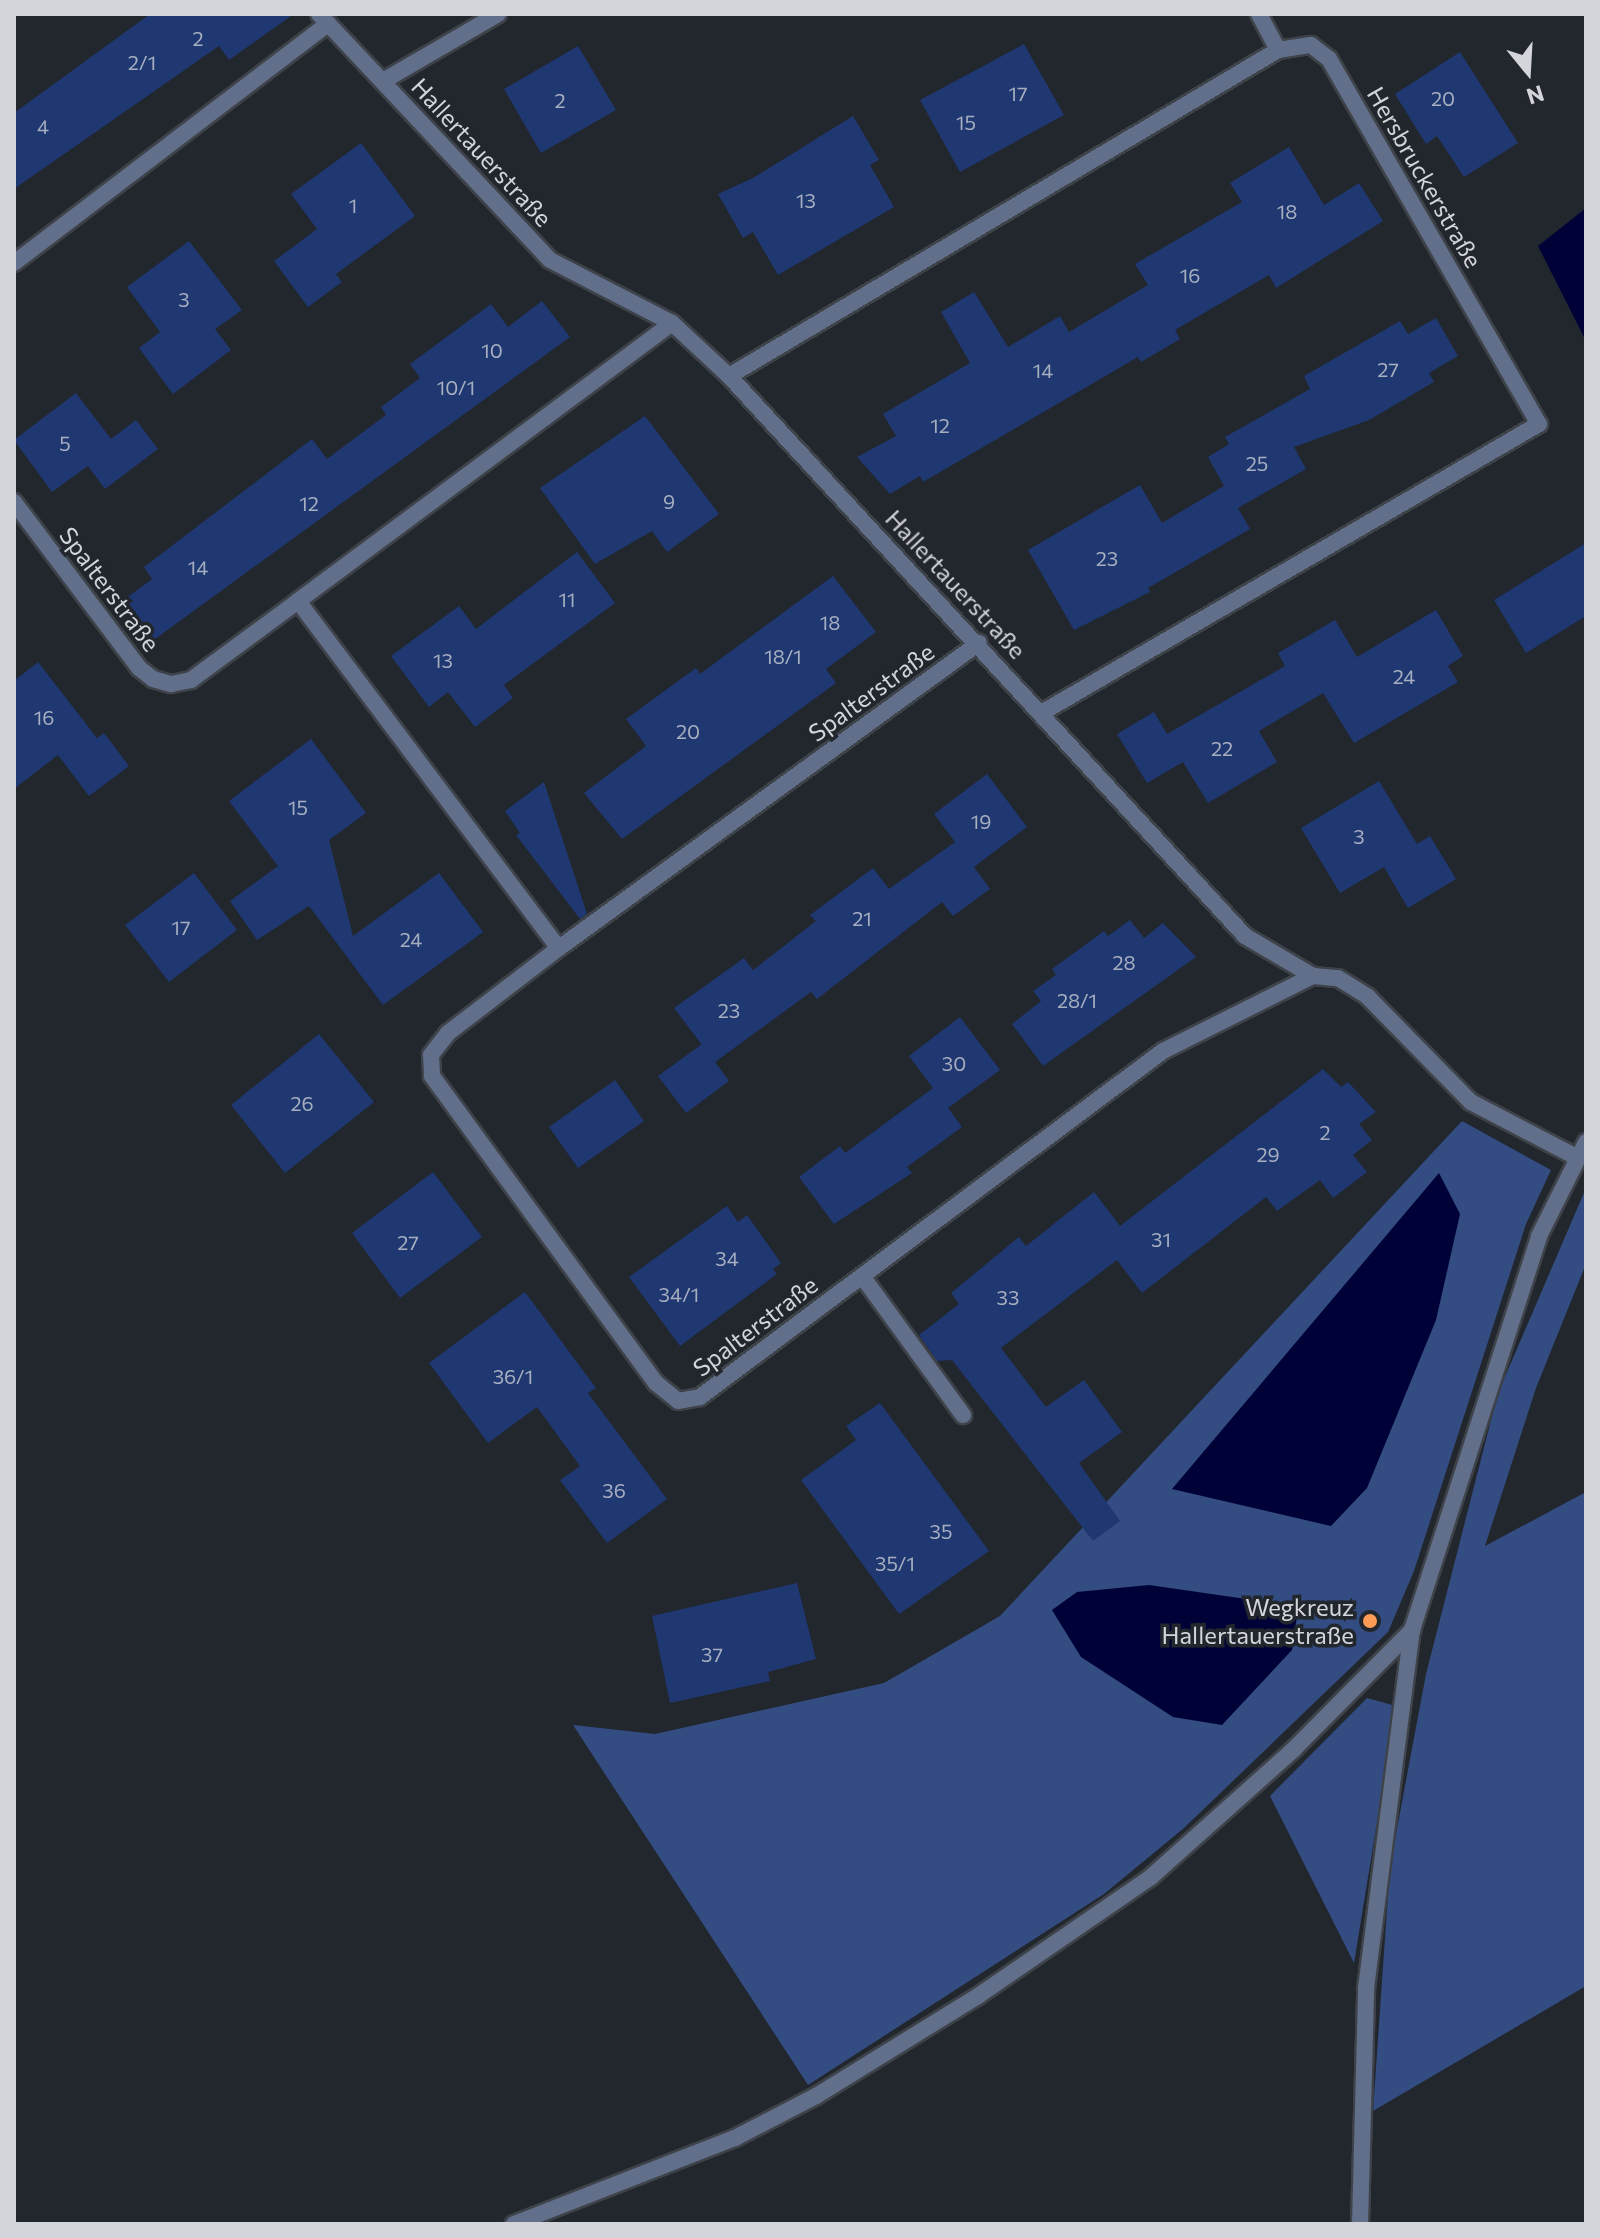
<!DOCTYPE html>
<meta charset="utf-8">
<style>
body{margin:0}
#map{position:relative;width:1600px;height:2238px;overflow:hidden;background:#22262d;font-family:Commissioner,sans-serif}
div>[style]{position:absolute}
.green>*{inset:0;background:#334c82}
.water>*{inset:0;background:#000237}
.building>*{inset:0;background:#1f3871}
.roads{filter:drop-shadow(2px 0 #3e4249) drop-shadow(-2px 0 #3e4249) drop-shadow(0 2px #3e4249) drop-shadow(0 -2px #3e4249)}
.lane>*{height:16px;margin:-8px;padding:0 8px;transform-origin:8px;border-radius:8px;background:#616f8a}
.street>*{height:16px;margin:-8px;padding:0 8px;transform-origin:8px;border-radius:8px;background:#616f8a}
.dots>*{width:22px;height:22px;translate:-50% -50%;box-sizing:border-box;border:4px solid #22262d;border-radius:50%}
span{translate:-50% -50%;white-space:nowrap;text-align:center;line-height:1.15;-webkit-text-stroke:7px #22262d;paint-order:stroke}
.number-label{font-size:20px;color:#a6aec0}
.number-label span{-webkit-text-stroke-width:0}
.street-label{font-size:24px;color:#d3d5da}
.poi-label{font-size:24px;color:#d3d5da}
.right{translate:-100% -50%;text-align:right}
.frame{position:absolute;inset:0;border:16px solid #d3d5da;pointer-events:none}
.north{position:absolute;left:1488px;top:32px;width:80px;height:80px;-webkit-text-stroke:6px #22262d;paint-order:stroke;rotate:162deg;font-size:22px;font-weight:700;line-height:32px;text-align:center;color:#d3d5da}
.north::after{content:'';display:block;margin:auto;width:28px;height:36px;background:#d3d5da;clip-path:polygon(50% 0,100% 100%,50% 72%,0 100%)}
</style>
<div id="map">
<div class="green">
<i style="clip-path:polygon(1462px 1121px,1551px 1170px,1526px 1224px,1414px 1571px,1388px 1632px,1184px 1828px,1104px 1894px,808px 2085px,573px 1725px,655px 1734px,884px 1683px,1000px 1616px)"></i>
<i style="clip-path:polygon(1586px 1188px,1586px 1264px,1536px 1388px,1485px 1546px,1586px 1492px,1586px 1986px,1373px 2111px,1390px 1866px,1426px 1674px,1498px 1393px)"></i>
<i style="clip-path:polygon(1367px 1698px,1396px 1706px,1354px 1963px,1270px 1796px)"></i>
</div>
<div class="water">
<i style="clip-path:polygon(1586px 208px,1586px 341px,1538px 246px)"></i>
<i style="clip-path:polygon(1439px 1173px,1460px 1214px,1436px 1320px,1367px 1488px,1331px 1526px,1172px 1489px)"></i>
<i style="clip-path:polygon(1149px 1585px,1253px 1600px,1297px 1616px,1292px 1650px,1222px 1725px,1173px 1717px,1081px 1657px,1052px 1610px,1077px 1592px)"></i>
</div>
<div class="building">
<i style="clip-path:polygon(150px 14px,294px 14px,229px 60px,219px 46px,14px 189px,14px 113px)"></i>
<i style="clip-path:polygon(1024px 44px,1064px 115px,960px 172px,920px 100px)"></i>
<i style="clip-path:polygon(578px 46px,616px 110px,541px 153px,504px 89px)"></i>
<i style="clip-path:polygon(1460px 52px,1518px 143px,1464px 177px,1437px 136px,1426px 144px,1395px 94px)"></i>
<i style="clip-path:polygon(853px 116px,879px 160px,870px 165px,894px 207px,778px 275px,753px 232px,743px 238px,718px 194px,753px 178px)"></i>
<i style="clip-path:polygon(361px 143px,415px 216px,336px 274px,342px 282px,308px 307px,274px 261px,317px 229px,291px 194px)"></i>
<i style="clip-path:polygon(1289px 147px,1324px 205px,1359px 183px,1383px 221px,1276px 288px,1269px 275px,1175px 330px,1180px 339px,1141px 362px,1138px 357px,923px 482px,920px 476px,890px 494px,857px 457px,896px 436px,883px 414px,970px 363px,941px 312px,974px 292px,1008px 347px,1060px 316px,1069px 332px,1148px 285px,1135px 264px,1242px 202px,1230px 183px)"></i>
<i style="clip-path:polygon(189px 241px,242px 310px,215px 329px,231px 350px,173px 394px,139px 348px,160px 332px,127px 287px)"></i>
<i style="clip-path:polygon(542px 301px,570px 337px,151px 642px,121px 602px,152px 579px,144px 567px,312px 439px,327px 459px,355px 438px,386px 415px,381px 407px,420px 378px,410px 364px,491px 304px,508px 327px)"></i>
<i style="clip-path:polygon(1436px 318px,1458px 356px,1429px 373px,1434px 382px,1369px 420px,1294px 447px,1306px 469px,1238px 508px,1250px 529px,1148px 588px,1150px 592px,1074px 630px,1028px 550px,1140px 485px,1162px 523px,1224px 486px,1208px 457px,1229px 444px,1225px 437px,1310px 389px,1304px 376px,1400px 321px,1408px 334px)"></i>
<i style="clip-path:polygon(76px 393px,111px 439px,136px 420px,158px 449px,105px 489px,88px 466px,52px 492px,14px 440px)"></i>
<i style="clip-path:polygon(645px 416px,719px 514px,667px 552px,652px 531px,595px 564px,540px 488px)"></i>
<i style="clip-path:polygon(1586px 543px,1586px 616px,1526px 653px,1494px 600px)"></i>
<i style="clip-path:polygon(577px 552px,615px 603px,504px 685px,513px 698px,475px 727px,448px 692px,429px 707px,391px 656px,459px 606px,476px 629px)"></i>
<i style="clip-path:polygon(833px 576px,876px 632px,826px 669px,836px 683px,622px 839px,584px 793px,646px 746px,626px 719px,696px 668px,700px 674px)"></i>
<i style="clip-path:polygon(1436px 610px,1463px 656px,1448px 666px,1458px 682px,1354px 743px,1323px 693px,1259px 731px,1277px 762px,1208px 803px,1183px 762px,1147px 783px,1117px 734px,1154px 712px,1167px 734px,1285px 666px,1278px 653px,1335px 620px,1357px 657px)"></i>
<i style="clip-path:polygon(38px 662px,97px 738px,104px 733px,129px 766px,89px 796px,58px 755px,14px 789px,14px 681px)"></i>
<i style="clip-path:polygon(311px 739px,366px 813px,329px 840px,353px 936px,439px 873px,483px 932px,383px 1005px,309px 906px,257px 940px,230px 901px,278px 866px,229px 801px)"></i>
<i style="clip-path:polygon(987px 774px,1027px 827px,974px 867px,990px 889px,953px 916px,942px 902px,817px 999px,811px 992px,715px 1062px,674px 1008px,744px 958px,753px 970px,816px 921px,810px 915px,873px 868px,889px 889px,955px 842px,958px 846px,934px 814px)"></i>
<i style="clip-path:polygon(1379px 781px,1417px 844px,1430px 836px,1456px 879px,1408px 908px,1384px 867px,1340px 893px,1301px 828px)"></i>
<i style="clip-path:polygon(544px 782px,587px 914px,580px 919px,516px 835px,520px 833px,505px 811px)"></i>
<i style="clip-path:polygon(194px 873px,237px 930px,169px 982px,125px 925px)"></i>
<i style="clip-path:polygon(1130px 920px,1144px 938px,1163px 923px,1196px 957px,1043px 1066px,1012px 1024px,1041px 1001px,1033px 991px,1056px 975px,1052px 969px,1104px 931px,1108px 936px)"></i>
<i style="clip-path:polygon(960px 1017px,1000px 1070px,948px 1108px,962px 1127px,907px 1167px,912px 1173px,834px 1224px,799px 1177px,840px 1146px,845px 1153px,933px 1088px,909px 1056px)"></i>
<i style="clip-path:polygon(319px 1034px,374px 1102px,285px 1173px,231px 1105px)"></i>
<i style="clip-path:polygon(702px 1044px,729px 1081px,686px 1113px,658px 1076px)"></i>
<i style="clip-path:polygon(1323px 1069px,1341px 1087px,1348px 1082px,1376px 1112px,1359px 1124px,1372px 1140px,1353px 1155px,1367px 1172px,1333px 1198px,1320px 1180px,1277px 1211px,1266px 1197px,1142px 1293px,1117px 1260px,1001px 1348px,1046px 1407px,1084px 1380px,1122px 1432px,1079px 1463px,1120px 1521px,1093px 1541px,952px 1360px,937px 1361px,919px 1335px,959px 1304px,951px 1293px,1019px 1237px,1026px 1246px,1094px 1192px,1120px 1226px)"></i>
<i style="clip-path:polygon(615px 1080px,644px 1121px,578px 1168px,549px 1127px)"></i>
<i style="clip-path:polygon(433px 1172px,482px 1237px,400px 1298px,352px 1233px)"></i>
<i style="clip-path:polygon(727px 1206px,738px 1222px,747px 1215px,781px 1263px,773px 1269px,777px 1274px,680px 1346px,629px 1277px)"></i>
<i style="clip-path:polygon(525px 1292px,596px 1388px,588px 1393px,667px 1499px,607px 1543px,560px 1480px,580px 1466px,537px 1407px,488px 1443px,429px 1363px)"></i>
<i style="clip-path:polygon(880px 1403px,989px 1551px,899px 1614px,801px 1480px,856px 1440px,846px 1426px)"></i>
<i style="clip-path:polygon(797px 1583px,816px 1659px,768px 1672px,770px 1681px,670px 1703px,652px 1616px)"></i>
</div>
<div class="roads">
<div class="lane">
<i style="left:862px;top:1276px;width:172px;rotate:54deg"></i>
</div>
<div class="street">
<i style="left:319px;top:14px;width:337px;rotate:46.8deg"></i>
<i style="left:550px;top:260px;width:137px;rotate:27.3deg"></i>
<i style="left:672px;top:323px;width:78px;rotate:42.9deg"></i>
<i style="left:729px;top:376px;width:761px;rotate:47.34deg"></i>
<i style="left:1245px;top:936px;width:79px;rotate:30.5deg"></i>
<i style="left:1313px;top:976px;width:25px;rotate:5deg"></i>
<i style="left:1338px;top:978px;width:36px;rotate:32deg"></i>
<i style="left:1368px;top:997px;width:147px;rotate:45.6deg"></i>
<i style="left:1471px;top:1102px;width:119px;rotate:27.6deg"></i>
<i style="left:1259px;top:14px;width:41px;rotate:62.2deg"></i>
<i style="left:383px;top:81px;width:133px;rotate:-30.2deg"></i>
<i style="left:14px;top:263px;width:395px;rotate:-37.3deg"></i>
<i style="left:729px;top:376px;width:638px;rotate:-30.7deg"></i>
<i style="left:1278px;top:50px;width:33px;rotate:-9deg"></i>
<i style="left:1311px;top:45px;width:23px;rotate:38deg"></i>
<i style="left:1329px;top:59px;width:421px;rotate:60.1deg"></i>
<i style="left:1539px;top:424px;width:574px;rotate:149.86deg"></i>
<i style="left:14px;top:502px;width:208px;rotate:53deg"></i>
<i style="left:139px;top:668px;width:18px;rotate:38deg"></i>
<i style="left:153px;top:679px;width:19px;rotate:16deg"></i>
<i style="left:171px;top:684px;width:20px;rotate:-11deg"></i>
<i style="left:191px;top:680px;width:133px;rotate:-36.4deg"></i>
<i style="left:298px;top:601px;width:434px;rotate:53.1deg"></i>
<i style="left:559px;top:948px;width:140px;rotate:142.6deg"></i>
<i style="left:448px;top:1033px;width:28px;rotate:128deg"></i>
<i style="left:431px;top:1055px;width:21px;rotate:87deg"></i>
<i style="left:432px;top:1076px;width:380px;rotate:53.9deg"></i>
<i style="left:656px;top:1383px;width:28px;rotate:39deg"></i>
<i style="left:678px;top:1401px;width:22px;rotate:-10deg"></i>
<i style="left:700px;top:1397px;width:578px;rotate:-36.77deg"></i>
<i style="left:1163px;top:1051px;width:168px;rotate:-26.6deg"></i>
<i style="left:298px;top:601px;width:466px;rotate:-36.6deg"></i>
<i style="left:559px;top:948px;width:519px;rotate:-35.99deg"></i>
<i style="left:514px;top:2224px;width:237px;rotate:-21.3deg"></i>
<i style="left:735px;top:2138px;width:91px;rotate:-27.4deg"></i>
<i style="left:816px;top:2096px;width:190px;rotate:-31.7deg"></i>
<i style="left:978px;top:1996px;width:210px;rotate:-34.5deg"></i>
<i style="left:1151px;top:1877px;width:192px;rotate:-41.8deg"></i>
<i style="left:1294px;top:1749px;width:168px;rotate:-45.2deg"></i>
<i style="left:1360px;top:2224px;width:236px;rotate:-88.5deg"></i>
<i style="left:1366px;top:1988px;width:361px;rotate:-82.7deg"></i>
<i style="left:1412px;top:1630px;width:414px;rotate:-72.1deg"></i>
<i style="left:1539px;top:1236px;width:105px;rotate:-63.4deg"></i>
</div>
</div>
<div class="dots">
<i style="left:1370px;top:1621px;background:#fe9c57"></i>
</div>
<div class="number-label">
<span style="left:198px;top:38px">2</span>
<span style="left:142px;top:62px">2/1</span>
<span style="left:1018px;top:93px">17</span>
<span style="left:1443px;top:98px">20</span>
<span style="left:560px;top:100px">2</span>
<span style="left:966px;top:122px">15</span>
<span style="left:43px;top:126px">4</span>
<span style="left:806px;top:200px">13</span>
<span style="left:353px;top:205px">1</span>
<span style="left:1287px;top:211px">18</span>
<span style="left:1190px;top:275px">16</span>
<span style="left:184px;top:299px">3</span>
<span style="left:492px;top:350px">10</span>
<span style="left:1388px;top:369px">27</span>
<span style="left:1043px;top:370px">14</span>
<span style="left:456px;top:387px">10/1</span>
<span style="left:940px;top:425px">12</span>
<span style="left:65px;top:443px">5</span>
<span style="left:1257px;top:463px">25</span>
<span style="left:669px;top:501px">9</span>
<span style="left:309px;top:503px">12</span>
<span style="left:1107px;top:558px">23</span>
<span style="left:198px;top:567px">14</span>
<span style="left:567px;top:599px">11</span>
<span style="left:830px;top:622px">18</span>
<span style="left:783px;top:656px">18/1</span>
<span style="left:443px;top:660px">13</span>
<span style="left:1404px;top:676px">24</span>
<span style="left:44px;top:717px">16</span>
<span style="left:688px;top:731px">20</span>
<span style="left:1222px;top:748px">22</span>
<span style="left:298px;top:807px">15</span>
<span style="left:981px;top:821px">19</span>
<span style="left:1359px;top:836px">3</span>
<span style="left:862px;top:918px">21</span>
<span style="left:181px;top:927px">17</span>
<span style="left:411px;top:939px">24</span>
<span style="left:1124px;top:962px">28</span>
<span style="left:1077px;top:1000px">28/1</span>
<span style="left:729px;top:1010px">23</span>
<span style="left:954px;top:1063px">30</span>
<span style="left:302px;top:1103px">26</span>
<span style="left:1325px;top:1132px">2</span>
<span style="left:1268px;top:1154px">29</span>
<span style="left:1161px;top:1239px">31</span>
<span style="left:408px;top:1242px">27</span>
<span style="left:727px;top:1258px">34</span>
<span style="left:679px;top:1294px">34/1</span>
<span style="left:1008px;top:1297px">33</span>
<span style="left:513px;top:1376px">36/1</span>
<span style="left:614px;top:1490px">36</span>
<span style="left:941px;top:1531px">35</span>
<span style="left:895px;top:1563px">35/1</span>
<span style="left:712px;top:1654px">37</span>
</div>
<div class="street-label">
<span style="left:482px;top:152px;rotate:47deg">Hallertauerstraße</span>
<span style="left:1425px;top:177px;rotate:60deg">Hersbruckerstraße</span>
<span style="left:956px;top:584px;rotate:47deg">Hallertauerstraße</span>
<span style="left:110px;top:589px;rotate:53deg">Spalterstraße</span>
<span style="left:871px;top:692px;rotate:-36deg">Spalterstraße</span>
<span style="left:755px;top:1326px;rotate:-37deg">Spalterstraße</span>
</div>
<div class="poi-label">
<span class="right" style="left:1354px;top:1621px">Wegkreuz<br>Hallertauerstraße</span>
</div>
<div class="frame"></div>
<div class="north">N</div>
</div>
